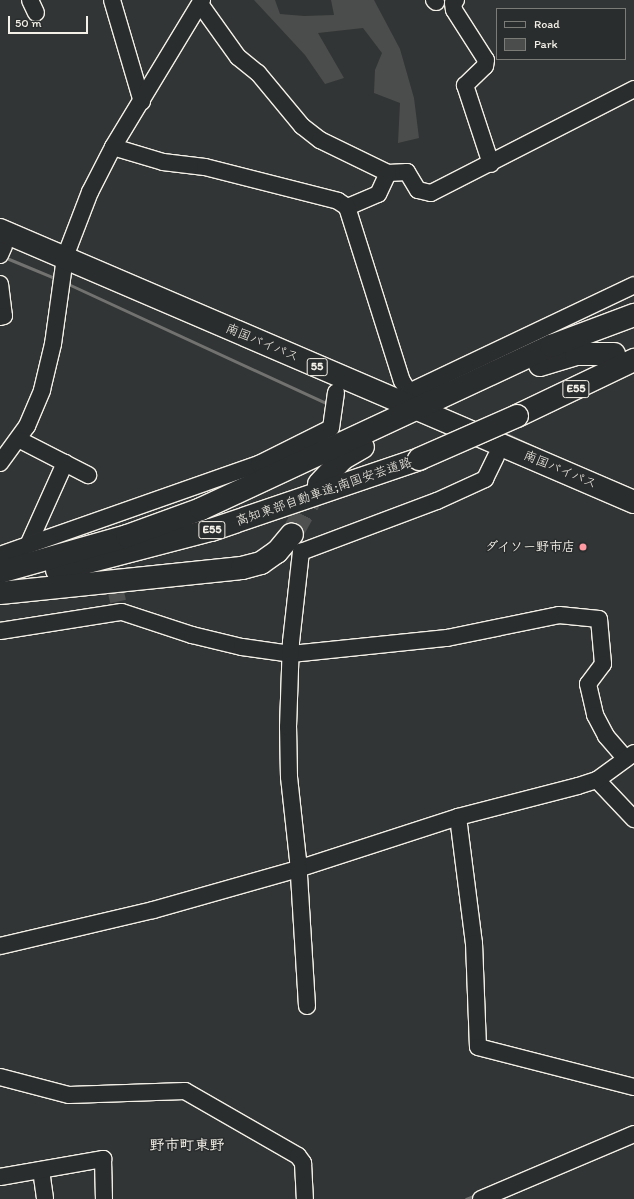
<!DOCTYPE html>
<meta charset="utf-8">
<style>
body{margin:0}
#map{position:relative;width:634px;height:1199px;overflow:hidden;background:#323535;font-family:Itim,"Klee One",sans-serif}
div>[style]{position:absolute}
.green>*{inset:0;background:#4b4d4c}
.stream>*{height:3px;margin:-1.5px;padding:0 1.5px;transform-origin:1.5px;border-radius:1.5px;background:#727370}
.minor-tunnel>*{height:16px;margin-top:-8px;transform-origin:0;background:repeating-linear-gradient(90deg,#4f5150 0 16px,transparent 0 24px)}
.highway-tunnel>*{height:22px;margin-top:-11px;transform-origin:0;background:repeating-linear-gradient(90deg,#4f5150 0 22px,transparent 0 33px)}
.roads{filter:drop-shadow(1px 0 #f4f1e8) drop-shadow(-1px 0 #f4f1e8) drop-shadow(0 1px #f4f1e8) drop-shadow(0 -1px #f4f1e8)}
.minor>*{height:16px;margin:-8px;padding:0 8px;transform-origin:8px;border-radius:8px;background:#2a2d2e}
.highway>*{height:22px;margin:-11px;padding:0 11px;transform-origin:11px;border-radius:11px;background:#2a2d2e}
.bridges{filter:drop-shadow(1px 0 #f4f1e8) drop-shadow(-1px 0 #f4f1e8) drop-shadow(0 1px #f4f1e8) drop-shadow(0 -1px #f4f1e8)}
.highway-bridge>*{height:22px;margin:-11px;padding:0 11px;transform-origin:11px;border-radius:11px;background:#2a2d2e}
.dots>*{width:11px;height:11px;translate:-50% -50%;box-sizing:border-box;border:2px solid #2a2d2e;border-radius:50%}
span{translate:-50% -50%;white-space:nowrap;text-align:center;line-height:1.15;-webkit-text-stroke:3px #2a2d2e;paint-order:stroke}
.shield-label span{padding:1px 3px;background:#2a2d2e;border:1px solid;border-radius:3px;-webkit-text-stroke-width:0}
.shield-label{font-size:12px;color:#f4f1e8;font-weight:700}
.street-label{font-size:13px;color:#f4f1e8}
.poi-label{font-size:13px;color:#f4f1e8;font-weight:700}
.right{translate:-100% -50%;text-align:right}
.quarter-label{font-size:15px;color:#f4f1e8;font-weight:700}
.legend{position:absolute;left:496px;top:8px;width:130px;height:52px;box-sizing:border-box;background:#2a2d2e;border:1px solid #7b7b78;margin:0;padding:5px 7px;list-style:none;font-size:12px;color:#f4f1e8}
.legend li{display:flex;align-items:center;gap:8px;height:20px}
.legend b{width:20px;border:1px solid #7b7b78}
.scale{position:absolute;left:8px;top:16px;width:80px;height:18px;box-sizing:border-box;border:2px solid #f4f1e8;border-top:0;padding-left:5px;font-size:12px;line-height:14px;white-space:nowrap;color:#f4f1e8;-webkit-text-stroke:3px #2a2d2e;paint-order:stroke}
</style>
<div id="map">
<div class="green">
<i style="clip-path:polygon(254px 0,275px 0,280px 14px,304px 16px,334px 15px,331px 0,374px 0,400px 49px,414px 98px,419px 138px,398px 143px,400px 103px,374px 93px,375px 70px,382px 53px,363px 28px,318px 33px,344px 78px,325px 84px,305px 55px)"></i>
</div>
<div class="stream">
<i style="left:4px;top:257px;width:57px;rotate:22.5deg"></i>
<i style="left:66px;top:283px;width:289px;rotate:24.8deg"></i>
<i style="left:502px;top:432px;width:42px;rotate:25.3deg"></i>
<i style="left:466px;top:1199px;width:11px;rotate:-22deg"></i>
</div>
<div class="minor-tunnel">
<i style="left:105px;top:546px;width:57px;rotate:76.7deg"></i>
</div>
<div class="highway-tunnel">
<i style="left:292px;top:534px;width:57px;rotate:-61.6deg"></i>
</div>
<div class="roads">
<div class="minor">
<i style="left:30px;top:0;width:14px;rotate:65deg"></i>
<i style="left:112px;top:0;width:106px;rotate:73.6deg"></i>
<i style="left:434px;top:0;width:3px;rotate:45deg"></i>
<i style="left:456px;top:0;width:4px;rotate:135deg"></i>
<i style="left:453px;top:3px;width:7px;rotate:82deg"></i>
<i style="left:454px;top:10px;width:59px;rotate:57.4deg"></i>
<i style="left:486px;top:60px;width:6px;rotate:99deg"></i>
<i style="left:485px;top:66px;width:28px;rotate:136deg"></i>
<i style="left:465px;top:85px;width:83px;rotate:71.8deg"></i>
<i style="left:200px;top:4px;width:65px;rotate:54.4deg"></i>
<i style="left:238px;top:57px;width:26px;rotate:39deg"></i>
<i style="left:258px;top:73px;width:69px;rotate:50.3deg"></i>
<i style="left:302px;top:126px;width:23px;rotate:38deg"></i>
<i style="left:320px;top:140px;width:76px;rotate:25.9deg"></i>
<i style="left:388px;top:173px;width:19px;rotate:-3deg"></i>
<i style="left:407px;top:172px;width:21px;rotate:59deg"></i>
<i style="left:418px;top:190px;width:13px;rotate:13deg"></i>
<i style="left:431px;top:193px;width:228px;rotate:-27.1deg"></i>
<i style="left:113px;top:147px;width:52px;rotate:16.7deg"></i>
<i style="left:163px;top:162px;width:42px;rotate:6.8deg"></i>
<i style="left:205px;top:167px;width:137px;rotate:14.3deg"></i>
<i style="left:338px;top:201px;width:11px;rotate:34deg"></i>
<i style="left:388px;top:173px;width:23px;rotate:115deg"></i>
<i style="left:378px;top:194px;width:34px;rotate:157deg"></i>
<i style="left:347px;top:207px;width:182px;rotate:72.5deg"></i>
<i style="left:402px;top:381px;width:13px;rotate:58deg"></i>
<i style="left:0;top:255px;width:10px;rotate:-66deg"></i>
<i style="left:0;top:284px;width:32px;rotate:83deg"></i>
<i style="left:4px;top:316px;width:4px;rotate:166deg"></i>
<i style="left:414px;top:409px;width:18px;rotate:-106deg"></i>
<i style="left:409px;top:392px;width:249px;rotate:-25.4deg"></i>
<i style="left:18px;top:439px;width:79px;rotate:27.2deg"></i>
<i style="left:0;top:463px;width:46px;rotate:-53.9deg"></i>
<i style="left:27px;top:426px;width:39px;rotate:-67deg"></i>
<i style="left:42px;top:390px;width:47px;rotate:-76.6deg"></i>
<i style="left:53px;top:344px;width:88px;rotate:-82.1deg"></i>
<i style="left:65px;top:257px;width:70px;rotate:-69deg"></i>
<i style="left:90px;top:192px;width:51px;rotate:-62.9deg"></i>
<i style="left:113px;top:147px;width:172px;rotate:-58.8deg"></i>
<i style="left:29px;top:543px;width:88px;rotate:-65.8deg"></i>
<i style="left:0;top:555px;width:275px;rotate:-19.4deg"></i>
<i style="left:259px;top:464px;width:80px;rotate:-26.6deg"></i>
<i style="left:331px;top:428px;width:36px;rotate:-82deg"></i>
<i style="left:0;top:631px;width:123px;rotate:-8.9deg"></i>
<i style="left:122px;top:612px;width:74px;rotate:18.2deg"></i>
<i style="left:192px;top:635px;width:51px;rotate:13.5deg"></i>
<i style="left:242px;top:647px;width:49px;rotate:8.1deg"></i>
<i style="left:291px;top:654px;width:157px;rotate:-5.9deg"></i>
<i style="left:447px;top:638px;width:114px;rotate:-11.6deg"></i>
<i style="left:559px;top:615px;width:40px;rotate:5.7deg"></i>
<i style="left:599px;top:619px;width:45px;rotate:84.9deg"></i>
<i style="left:603px;top:664px;width:25px;rotate:127deg"></i>
<i style="left:588px;top:684px;width:32px;rotate:77deg"></i>
<i style="left:595px;top:715px;width:24px;rotate:62deg"></i>
<i style="left:606px;top:736px;width:30px;rotate:49deg"></i>
<i style="left:597px;top:780px;width:54px;rotate:46.5deg"></i>
<i style="left:458px;top:817px;width:127px;rotate:82.8deg"></i>
<i style="left:474px;top:943px;width:104px;rotate:87.8deg"></i>
<i style="left:478px;top:1047px;width:161px;rotate:14.4deg"></i>
<i style="left:0;top:946px;width:157px;rotate:-13.2deg"></i>
<i style="left:153px;top:910px;width:151px;rotate:-15.8deg"></i>
<i style="left:298px;top:869px;width:168px;rotate:-18deg"></i>
<i style="left:458px;top:817px;width:124px;rotate:-14.5deg"></i>
<i style="left:578px;top:786px;width:20px;rotate:-18deg"></i>
<i style="left:597px;top:780px;width:46px;rotate:-36.1deg"></i>
<i style="left:307px;top:1006px;width:146px;rotate:-93.5deg"></i>
<i style="left:298px;top:860px;width:83px;rotate:-96.2deg"></i>
<i style="left:289px;top:777px;width:50px;rotate:-91.1deg"></i>
<i style="left:288px;top:727px;width:85px;rotate:-88deg"></i>
<i style="left:291px;top:642px;width:91px;rotate:-83.7deg"></i>
<i style="left:301px;top:552px;width:145px;rotate:-20.6deg"></i>
<i style="left:437px;top:501px;width:53px;rotate:-24.6deg"></i>
<i style="left:485px;top:479px;width:25px;rotate:-64deg"></i>
<i style="left:0;top:1077px;width:71px;rotate:14.6deg"></i>
<i style="left:69px;top:1095px;width:116px;rotate:-2deg"></i>
<i style="left:185px;top:1091px;width:130px;rotate:29.9deg"></i>
<i style="left:298px;top:1156px;width:9px;rotate:54deg"></i>
<i style="left:303px;top:1163px;width:36px;rotate:87deg"></i>
<i style="left:41px;top:1170px;width:29px;rotate:82deg"></i>
<i style="left:0;top:1177px;width:105px;rotate:-9.9deg"></i>
<i style="left:103px;top:1159px;width:40px;rotate:88.6deg"></i>
<i style="left:481px;top:1199px;width:166px;rotate:-23deg"></i>
</div>
<div class="highway">
<i style="left:0;top:230px;width:690px;rotate:23.22deg"></i>
<i style="left:540px;top:365px;width:38px;rotate:-17deg"></i>
<i style="left:576px;top:354px;width:38px"></i>
<i style="left:517px;top:416px;width:130px;rotate:-25.6deg"></i>
<i style="left:319px;top:484px;width:34px;rotate:-47deg"></i>
<i style="left:342px;top:459px;width:24px;rotate:-30deg"></i>
<i style="left:57px;top:570px;width:159px;rotate:-14.6deg"></i>
<i style="left:211px;top:530px;width:220px;rotate:-18.8deg"></i>
<i style="left:0;top:572px;width:132px;rotate:-15.8deg"></i>
<i style="left:127px;top:536px;width:79px;rotate:-20deg"></i>
<i style="left:201px;top:509px;width:386px;rotate:-25deg"></i>
<i style="left:551px;top:346px;width:89px;rotate:-20.5deg"></i>
<i style="left:0;top:593px;width:243px;rotate:-5.9deg"></i>
<i style="left:242px;top:568px;width:20px;rotate:-15deg"></i>
<i style="left:261px;top:563px;width:19px;rotate:-35deg"></i>
<i style="left:277px;top:552px;width:23px;rotate:-50deg"></i>
</div>
</div>
<div class="bridges">
<div class="highway-bridge">
<i style="left:419px;top:459px;width:107px;rotate:-23.7deg"></i>
</div>
</div>
<div class="dots">
<i style="left:583px;top:547px;background:#ff9aa2"></i>
</div>
<div class="shield-label">
<span style="left:317px;top:367px">55</span>
<span style="left:576px;top:389px">E55</span>
<span style="left:212px;top:530px">E55</span>
</div>
<div class="street-label">
<span style="left:262px;top:343px;rotate:23deg">南国バイパス</span>
<span style="left:560px;top:470px;rotate:23deg">南国バイパス</span>
<span style="left:324px;top:492px;rotate:-19deg">高知東部自動車道;南国安芸道路</span>
</div>
<div class="poi-label">
<span class="right" style="left:575px;top:547px">ダイソー野市店</span>
</div>
<div class="quarter-label">
<span style="left:187px;top:1146px">野市町東野</span>
</div>
<ul class="legend">
<li><b style="height:5px;background:#2a2d2e"></b>Road</li>
<li><b style="height:11px;background:#4b4d4c"></b>Park</li>
</ul>
<div class="scale">50 m</div>
</div>
